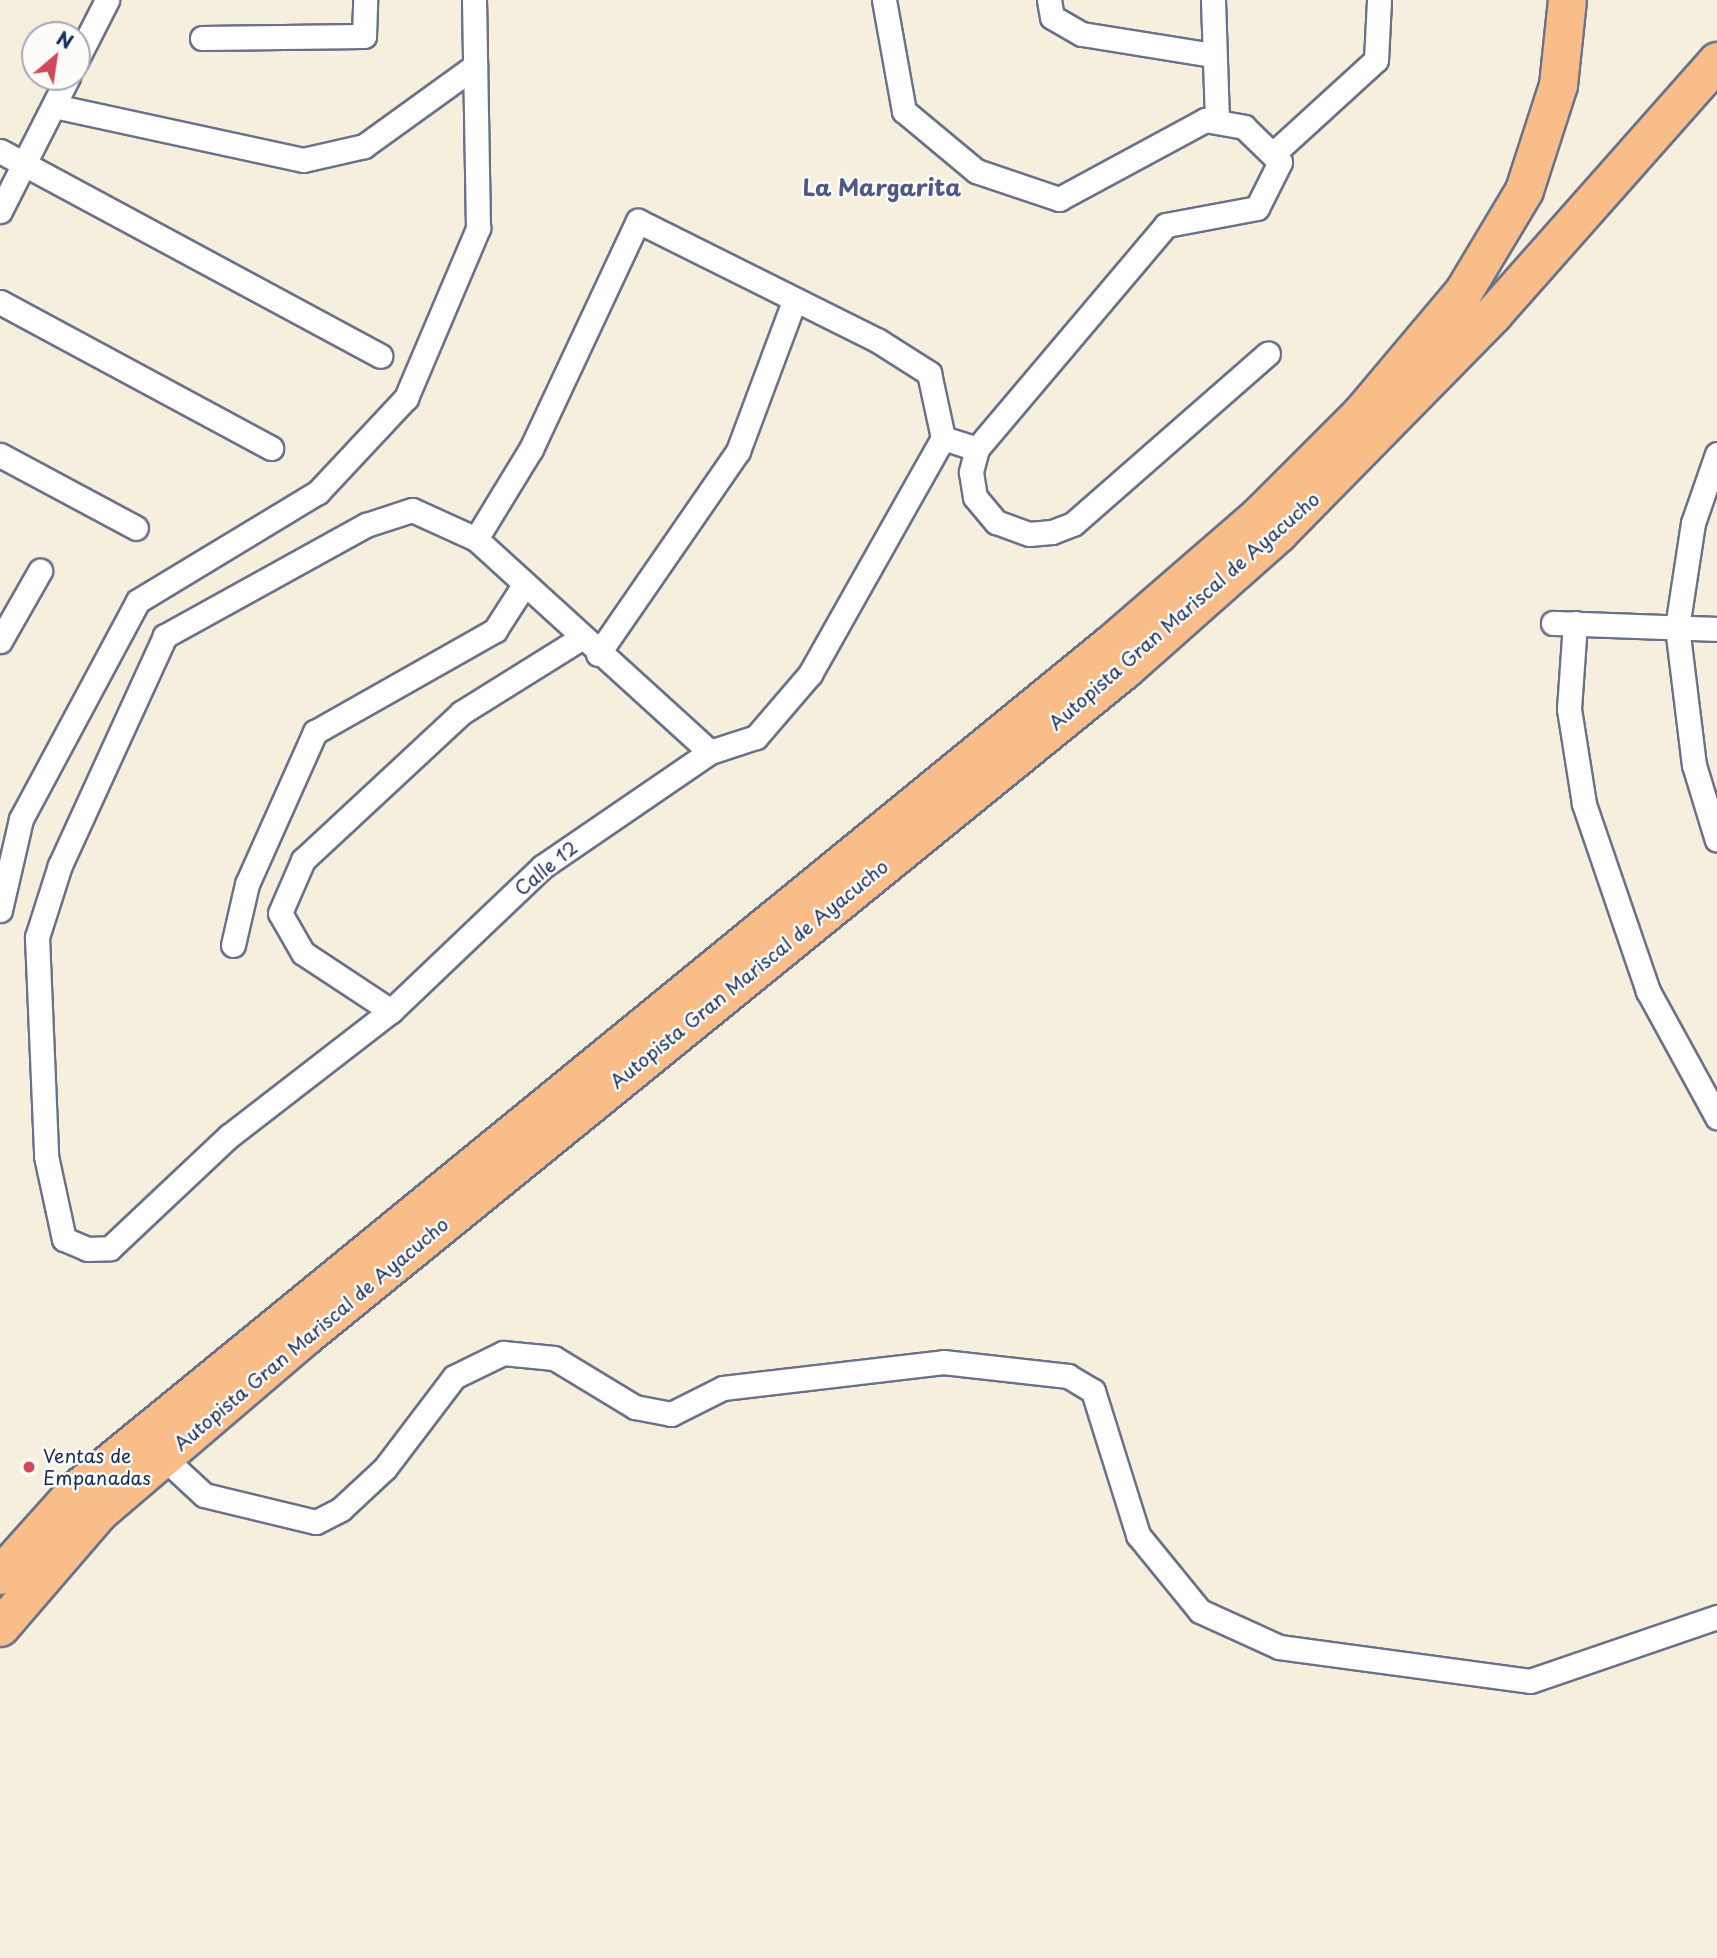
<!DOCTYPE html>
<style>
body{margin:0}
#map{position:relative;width:1717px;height:1958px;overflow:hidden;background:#f6efde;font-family:"Playpen Sans",sans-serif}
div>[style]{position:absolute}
.roads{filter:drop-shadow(2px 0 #68728b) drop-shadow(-2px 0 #68728b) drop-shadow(0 2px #68728b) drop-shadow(0 -2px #68728b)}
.minor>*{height:23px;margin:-11.5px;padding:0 11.5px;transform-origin:11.5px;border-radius:11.5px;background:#fff}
.trunk>*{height:37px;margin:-18.5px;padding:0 18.5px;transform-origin:18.5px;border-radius:18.5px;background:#f8bd88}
.dots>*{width:19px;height:19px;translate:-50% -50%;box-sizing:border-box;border:4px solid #fdfcf7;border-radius:50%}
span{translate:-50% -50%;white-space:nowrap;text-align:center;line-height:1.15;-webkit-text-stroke:5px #fdfcf7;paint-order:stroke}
.street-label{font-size:19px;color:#1b2f5e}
.poi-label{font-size:19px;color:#1b2f5e}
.left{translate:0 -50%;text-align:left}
.quarter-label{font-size:23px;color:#505887;font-weight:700}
.north{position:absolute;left:21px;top:21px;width:70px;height:70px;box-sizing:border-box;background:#fdfcf7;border:2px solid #a3aaba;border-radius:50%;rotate:29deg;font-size:19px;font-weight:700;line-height:28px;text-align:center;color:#1b2f5e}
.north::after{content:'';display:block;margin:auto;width:24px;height:32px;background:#d1495b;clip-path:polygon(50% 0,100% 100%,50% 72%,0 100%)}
</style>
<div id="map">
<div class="roads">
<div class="minor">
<i style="left:884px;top:0;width:113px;rotate:79.8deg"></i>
<i style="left:904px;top:111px;width:94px;rotate:39.8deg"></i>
<i style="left:976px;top:171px;width:88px;rotate:18.6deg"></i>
<i style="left:1059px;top:199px;width:166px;rotate:-28.4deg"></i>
<i style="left:1205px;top:120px;width:40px;rotate:10deg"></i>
<i style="left:1244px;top:127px;width:50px;rotate:44.2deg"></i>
<i style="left:1280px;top:162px;width:51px;rotate:116.6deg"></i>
<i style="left:1257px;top:208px;width:93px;rotate:169.4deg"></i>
<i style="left:1166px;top:225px;width:293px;rotate:130.2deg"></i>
<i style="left:977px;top:449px;width:36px;rotate:-162deg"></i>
<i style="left:1049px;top:0;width:17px;rotate:80deg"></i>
<i style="left:1052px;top:17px;width:34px;rotate:30deg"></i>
<i style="left:1082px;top:34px;width:133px;rotate:9.1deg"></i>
<i style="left:1213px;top:0;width:122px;rotate:88.1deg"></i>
<i style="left:202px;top:38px;width:162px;rotate:-0.7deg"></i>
<i style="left:364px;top:36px;width:36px;rotate:-88deg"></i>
<i style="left:77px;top:59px;width:66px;rotate:-63deg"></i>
<i style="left:54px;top:106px;width:255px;rotate:12.2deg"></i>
<i style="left:303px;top:160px;width:63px;rotate:-12.9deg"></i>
<i style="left:364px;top:146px;width:137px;rotate:-35.8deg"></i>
<i style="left:0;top:151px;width:432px;rotate:28.3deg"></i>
<i style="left:1273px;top:154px;width:139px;rotate:-42.4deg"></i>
<i style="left:1376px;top:60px;width:60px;rotate:-87.1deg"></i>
<i style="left:0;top:211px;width:150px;rotate:-63.1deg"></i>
<i style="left:0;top:302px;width:308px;rotate:28.3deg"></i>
<i style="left:977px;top:449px;width:24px;rotate:105deg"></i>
<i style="left:971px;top:472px;width:25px;rotate:81deg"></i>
<i style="left:975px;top:497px;width:33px;rotate:50deg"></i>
<i style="left:996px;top:522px;width:35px;rotate:20deg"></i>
<i style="left:1029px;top:534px;width:23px;rotate:-5deg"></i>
<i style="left:1052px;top:532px;width:22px;rotate:-21deg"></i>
<i style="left:1073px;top:524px;width:259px;rotate:-41.2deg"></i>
<i style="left:1717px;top:454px;width:73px;rotate:109.2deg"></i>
<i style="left:1693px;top:523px;width:105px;rotate:98.7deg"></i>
<i style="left:1677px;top:627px;width:139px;rotate:83deg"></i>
<i style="left:1694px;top:765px;width:78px;rotate:73deg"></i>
<i style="left:0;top:455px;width:154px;rotate:28.2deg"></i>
<i style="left:476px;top:539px;width:105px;rotate:-58.6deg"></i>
<i style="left:531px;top:449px;width:252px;rotate:-64.9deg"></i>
<i style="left:638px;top:221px;width:267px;rotate:26.5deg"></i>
<i style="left:877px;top:340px;width:62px;rotate:32.4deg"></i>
<i style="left:929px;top:373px;width:66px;rotate:77.8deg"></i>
<i style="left:1553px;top:623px;width:164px;rotate:2.1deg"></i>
<i style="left:1575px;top:623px;width:86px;rotate:94deg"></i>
<i style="left:1569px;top:709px;width:96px;rotate:81deg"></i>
<i style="left:1584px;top:804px;width:198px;rotate:71.1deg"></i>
<i style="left:1648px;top:991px;width:144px;rotate:61.3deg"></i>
<i style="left:0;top:641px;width:81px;rotate:-60.3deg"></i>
<i style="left:598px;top:654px;width:247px;rotate:-55.4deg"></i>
<i style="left:738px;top:451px;width:160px;rotate:-69.5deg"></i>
<i style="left:710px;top:752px;width:316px;rotate:-137.7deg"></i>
<i style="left:476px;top:539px;width:70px;rotate:-155.6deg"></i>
<i style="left:412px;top:510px;width:48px;rotate:161.9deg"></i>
<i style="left:366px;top:525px;width:230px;rotate:151.1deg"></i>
<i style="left:165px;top:636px;width:252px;rotate:114.6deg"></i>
<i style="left:60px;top:865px;width:76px;rotate:107.7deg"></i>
<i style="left:37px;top:937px;width:219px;rotate:87.6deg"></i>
<i style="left:46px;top:1156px;width:85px;rotate:77.8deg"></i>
<i style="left:64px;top:1239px;width:25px;rotate:23deg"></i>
<i style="left:87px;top:1249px;width:23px;rotate:-2deg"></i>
<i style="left:110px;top:1248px;width:163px;rotate:-43.3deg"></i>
<i style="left:229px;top:1136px;width:205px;rotate:-37.7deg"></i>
<i style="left:391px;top:1011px;width:209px;rotate:-43.6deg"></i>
<i style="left:542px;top:867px;width:204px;rotate:-34.4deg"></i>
<i style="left:710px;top:752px;width:48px;rotate:-18.1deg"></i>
<i style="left:756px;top:737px;width:83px;rotate:-49.4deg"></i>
<i style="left:810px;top:674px;width:271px;rotate:-60.6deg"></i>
<i style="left:0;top:910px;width:93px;rotate:-77deg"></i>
<i style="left:21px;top:819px;width:247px;rotate:-61.8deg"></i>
<i style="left:138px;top:601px;width:210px;rotate:-31.2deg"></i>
<i style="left:318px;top:492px;width:129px;rotate:-46.9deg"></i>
<i style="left:406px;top:398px;width:185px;rotate:-67deg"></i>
<i style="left:478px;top:228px;width:228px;rotate:-91deg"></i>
<i style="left:233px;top:945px;width:63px;rotate:-77.1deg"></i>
<i style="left:247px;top:884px;width:167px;rotate:-65.9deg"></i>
<i style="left:315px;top:732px;width:207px;rotate:-29.5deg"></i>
<i style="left:495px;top:630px;width:54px;rotate:-57.2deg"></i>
<i style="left:391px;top:1011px;width:105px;rotate:-146.6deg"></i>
<i style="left:303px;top:953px;width:46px;rotate:-119.9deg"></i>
<i style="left:280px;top:913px;width:58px;rotate:-66.5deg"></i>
<i style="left:303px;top:860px;width:216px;rotate:-42.9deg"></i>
<i style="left:461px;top:713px;width:142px;rotate:-32deg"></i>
<i style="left:163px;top:1457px;width:56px;rotate:42.8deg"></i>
<i style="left:204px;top:1495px;width:115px;rotate:13.6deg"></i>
<i style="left:316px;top:1522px;width:28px;rotate:-27deg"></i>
<i style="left:341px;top:1509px;width:60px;rotate:-43deg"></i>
<i style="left:385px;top:1468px;width:114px;rotate:-52.8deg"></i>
<i style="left:454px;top:1377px;width:55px;rotate:-26.1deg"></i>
<i style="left:503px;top:1353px;width:51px;rotate:5.6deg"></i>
<i style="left:554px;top:1358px;width:95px;rotate:31.2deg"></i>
<i style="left:635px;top:1407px;width:37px;rotate:11deg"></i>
<i style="left:671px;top:1414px;width:58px;rotate:-26.6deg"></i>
<i style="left:723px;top:1388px;width:222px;rotate:-6.7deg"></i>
<i style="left:943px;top:1362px;width:126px;rotate:6.4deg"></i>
<i style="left:1068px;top:1376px;width:29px;rotate:31deg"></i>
<i style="left:1093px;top:1391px;width:151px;rotate:72.6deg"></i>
<i style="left:1138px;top:1535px;width:98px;rotate:50.8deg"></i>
<i style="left:1200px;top:1611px;width:87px;rotate:24.5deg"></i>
<i style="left:1279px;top:1647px;width:253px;rotate:7.7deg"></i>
<i style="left:1530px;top:1681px;width:198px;rotate:-18.9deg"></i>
</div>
<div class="trunk">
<i style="left:0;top:1575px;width:115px;rotate:-48.2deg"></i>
<i style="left:77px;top:1489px;width:1333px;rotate:-39.28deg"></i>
<i style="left:1109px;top:645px;width:200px;rotate:-40.9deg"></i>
<i style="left:1260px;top:514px;width:143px;rotate:-45deg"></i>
<i style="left:1361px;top:413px;width:158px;rotate:-49.9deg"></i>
<i style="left:1463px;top:292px;width:119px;rotate:-59.1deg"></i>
<i style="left:1524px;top:190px;width:110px;rotate:-72.1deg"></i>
<i style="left:1558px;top:85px;width:85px;rotate:-84deg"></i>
<i style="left:0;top:1627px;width:152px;rotate:-49.3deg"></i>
<i style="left:99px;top:1512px;width:271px;rotate:-40.5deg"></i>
<i style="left:305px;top:1336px;width:1057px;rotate:-39.13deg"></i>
<i style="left:1125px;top:669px;width:205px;rotate:-41.6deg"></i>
<i style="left:1278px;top:533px;width:307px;rotate:-45.5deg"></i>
<i style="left:1493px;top:314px;width:338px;rotate:-48.5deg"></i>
</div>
</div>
<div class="dots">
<i style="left:29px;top:1467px;background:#d1495b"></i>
</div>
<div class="street-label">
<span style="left:1184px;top:611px;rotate:-41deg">Autopista Gran Mariscal de Ayacucho</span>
<span style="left:546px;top:868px;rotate:-39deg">Calle 12</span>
<span style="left:749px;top:974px;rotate:-39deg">Autopista Gran Mariscal de Ayacucho</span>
<span style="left:311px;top:1334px;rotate:-40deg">Autopista Gran Mariscal de Ayacucho</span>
</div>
<div class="poi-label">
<span class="left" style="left:43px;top:1467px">Ventas de<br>Empanadas</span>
</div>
<div class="quarter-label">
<span style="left:882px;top:187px">La Margarita</span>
</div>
<div class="north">N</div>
</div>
